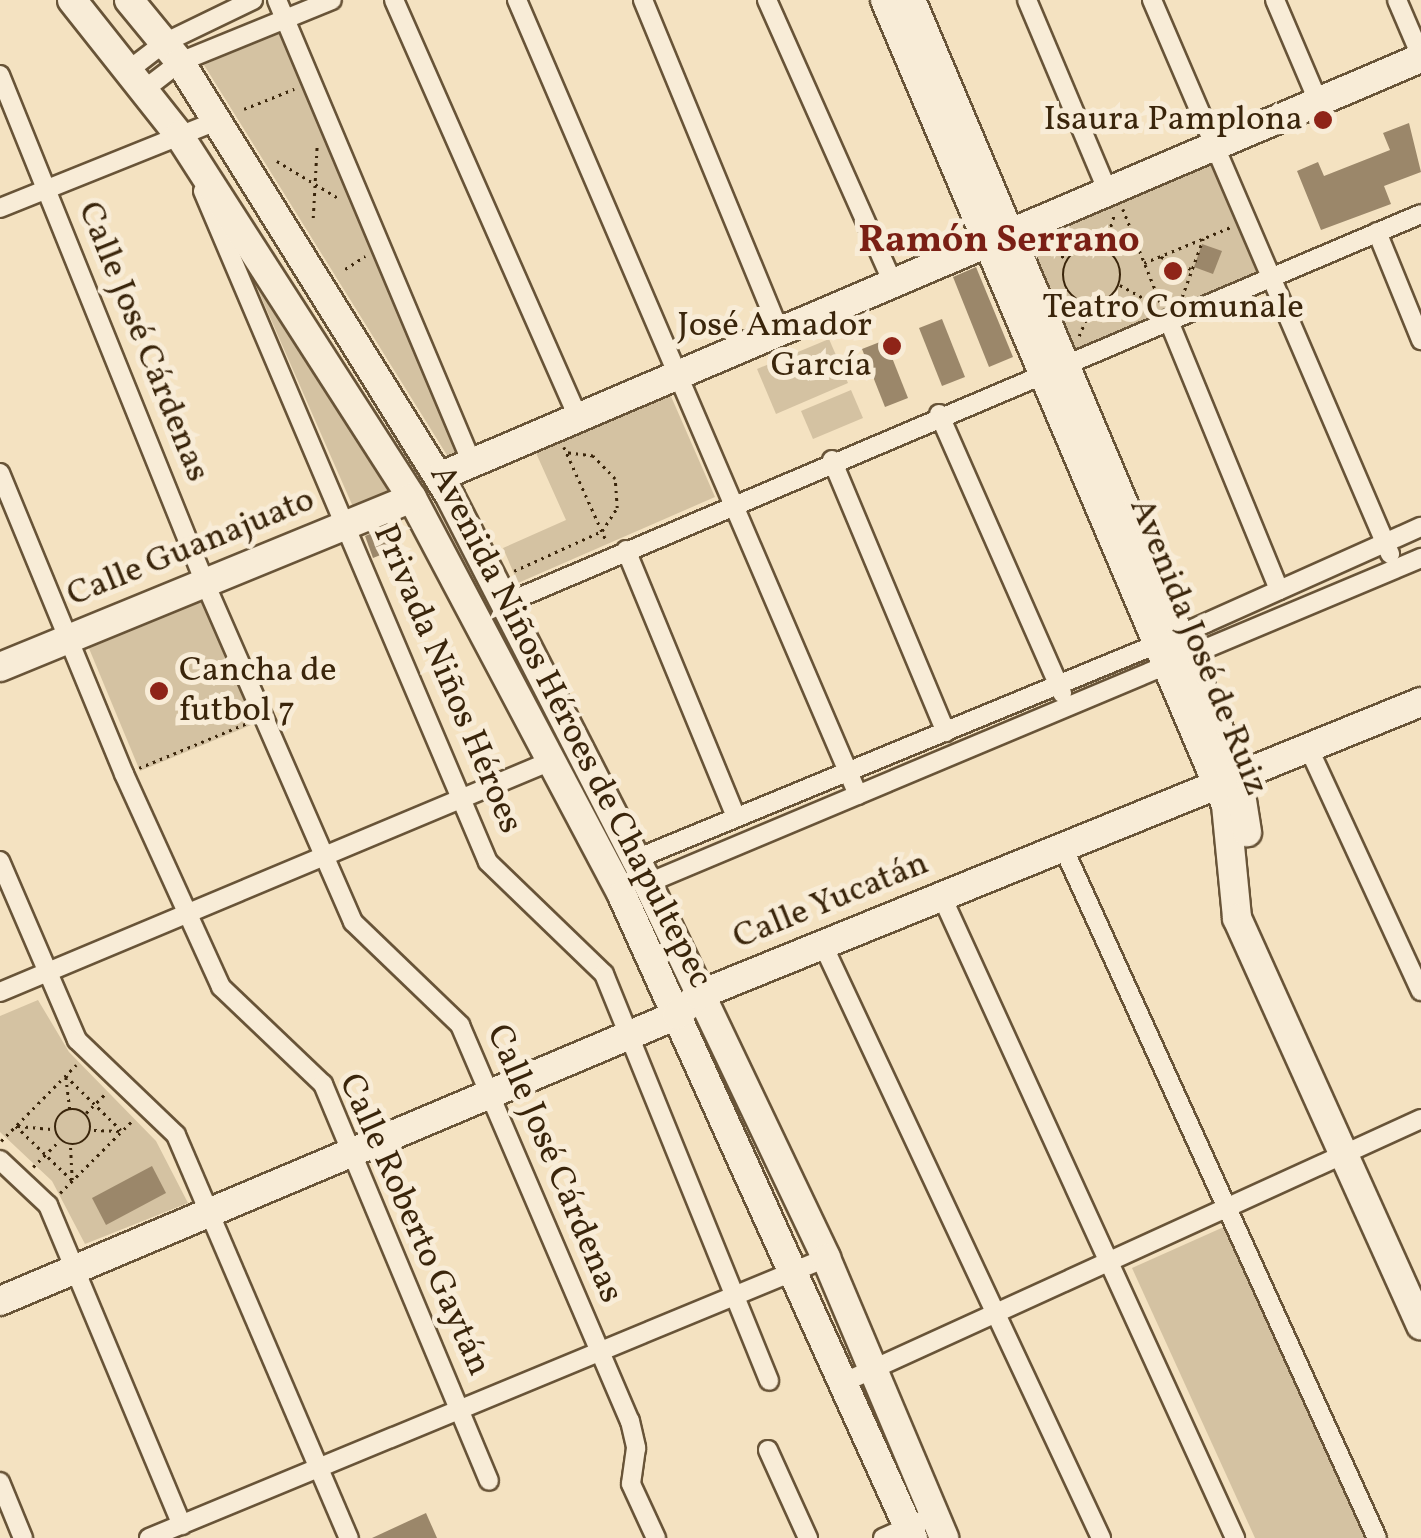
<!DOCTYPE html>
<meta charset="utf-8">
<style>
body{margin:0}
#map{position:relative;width:1421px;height:1538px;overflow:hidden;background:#f4e2c1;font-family:Vollkorn,serif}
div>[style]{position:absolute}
.green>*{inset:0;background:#d4c2a2}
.building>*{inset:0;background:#9b876a}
.path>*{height:2.5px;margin-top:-1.25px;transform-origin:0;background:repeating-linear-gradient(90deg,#3a250b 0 2.5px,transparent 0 7.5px)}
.path>.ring{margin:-1.25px;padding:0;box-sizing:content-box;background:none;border:2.5px solid #3a250b;border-radius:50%}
.roads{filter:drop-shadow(2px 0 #685438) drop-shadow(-2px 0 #685438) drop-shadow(0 2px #685438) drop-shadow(0 -2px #685438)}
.street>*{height:18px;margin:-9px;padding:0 9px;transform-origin:9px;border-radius:9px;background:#f8ecd7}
.secondary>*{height:28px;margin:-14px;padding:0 14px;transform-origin:14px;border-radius:14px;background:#f8ecd7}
.dots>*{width:28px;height:28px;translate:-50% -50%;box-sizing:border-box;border:5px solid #f8ecd7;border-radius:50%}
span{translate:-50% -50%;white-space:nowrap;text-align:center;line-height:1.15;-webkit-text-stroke:10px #f8ecd7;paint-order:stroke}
.poi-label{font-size:35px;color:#3a250b}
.right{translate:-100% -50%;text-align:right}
.left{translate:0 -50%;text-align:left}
.street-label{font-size:35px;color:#3a250b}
.neighbourhood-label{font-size:38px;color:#7a1f14;font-weight:700}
</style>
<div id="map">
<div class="green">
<i style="clip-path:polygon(278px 31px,461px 456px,450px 460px,204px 65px)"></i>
<i style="clip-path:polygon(1215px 157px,1263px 273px,1071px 352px,1022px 236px)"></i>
<i style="clip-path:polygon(237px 242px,400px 497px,357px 516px)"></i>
<i style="clip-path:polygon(829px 339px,848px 383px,776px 414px,757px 369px)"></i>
<i style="clip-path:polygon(851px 390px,863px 418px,813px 439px,801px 411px)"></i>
<i style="clip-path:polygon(670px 394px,715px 497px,518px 583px,503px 548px,566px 520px,536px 453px)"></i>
<i style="clip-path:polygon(203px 598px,256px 723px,140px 771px,88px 646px)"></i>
<i style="clip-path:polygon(38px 1000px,69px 1052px,156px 1141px,188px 1203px,85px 1244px,52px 1181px,0 1132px,0 1016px)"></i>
<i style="clip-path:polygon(1226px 1226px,1368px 1538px,1255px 1538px,1132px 1268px)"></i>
</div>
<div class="building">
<i style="clip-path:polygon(1409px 123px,1421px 172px,1384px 186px,1391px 204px,1321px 230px,1297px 171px,1318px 162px,1324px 176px,1390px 150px,1383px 133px)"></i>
<i style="clip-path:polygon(1202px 244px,1222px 251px,1213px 274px,1194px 267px)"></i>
<i style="clip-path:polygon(976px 267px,1013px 357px,989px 367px,953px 277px)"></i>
<i style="clip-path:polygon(942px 319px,965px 377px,942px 386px,919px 328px)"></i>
<i style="clip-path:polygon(885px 340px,908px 398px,885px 407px,862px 349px)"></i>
<i style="clip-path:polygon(395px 524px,403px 546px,373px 558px,365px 536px)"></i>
<i style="clip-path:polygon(152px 1166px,166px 1193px,106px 1225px,92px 1198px)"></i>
<i style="clip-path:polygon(426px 1513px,437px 1538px,372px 1538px)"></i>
</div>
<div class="path">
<i style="left:244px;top:109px;width:54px;rotate:-21.8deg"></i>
<i style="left:277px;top:161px;width:74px;rotate:31.1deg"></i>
<i style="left:1123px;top:209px;width:102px;rotate:68.2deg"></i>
<i style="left:313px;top:218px;width:73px;rotate:-86.9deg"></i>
<i style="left:1042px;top:245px;width:29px;rotate:29deg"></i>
<i class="ring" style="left:1063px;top:246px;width:55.5px;height:55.5px"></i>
<i style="left:1104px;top:248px;width:34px;rotate:-73deg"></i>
<i style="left:1161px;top:257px;width:32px;rotate:22deg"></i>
<i style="left:1144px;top:263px;width:94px;rotate:-22.5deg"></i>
<i style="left:345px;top:269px;width:24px;rotate:-33deg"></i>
<i style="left:1120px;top:285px;width:39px;rotate:29deg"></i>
<i style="left:1182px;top:297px;width:62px;rotate:-70.1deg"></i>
<i style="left:1079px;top:336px;width:34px;rotate:-67deg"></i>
<i style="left:564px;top:447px;width:102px;rotate:65.7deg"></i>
<i style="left:514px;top:571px;width:97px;rotate:-24.4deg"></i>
<i style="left:602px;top:531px;width:27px;rotate:-57deg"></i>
<i style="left:617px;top:508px;width:29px;rotate:-94deg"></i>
<i style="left:615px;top:479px;width:32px;rotate:-134deg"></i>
<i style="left:593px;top:456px;width:26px;rotate:-173deg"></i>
<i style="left:139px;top:768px;width:117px;rotate:-22.6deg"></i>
<i style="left:66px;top:1076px;width:77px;rotate:44.5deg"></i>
<i style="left:66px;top:1077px;width:32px;rotate:83deg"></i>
<i class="ring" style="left:55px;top:1109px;width:33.5px;height:33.5px"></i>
<i style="left:86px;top:1113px;width:27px;rotate:-45deg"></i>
<i style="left:16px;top:1126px;width:78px;rotate:44deg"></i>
<i style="left:72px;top:1180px;width:33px;rotate:-93deg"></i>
<i style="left:18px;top:1126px;width:36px;rotate:5deg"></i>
<i style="left:94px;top:1130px;width:27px;rotate:2deg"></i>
<i style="left:1px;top:1141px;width:107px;rotate:-45.4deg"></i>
<i style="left:33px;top:1167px;width:37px;rotate:-45deg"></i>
<i style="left:60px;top:1193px;width:102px;rotate:-45deg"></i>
</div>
<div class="roads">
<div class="street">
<i style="left:277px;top:0;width:502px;rotate:67.16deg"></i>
<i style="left:394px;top:0;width:456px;rotate:66.2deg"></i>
<i style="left:517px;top:0;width:865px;rotate:66.78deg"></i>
<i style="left:643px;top:0;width:357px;rotate:67.6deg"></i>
<i style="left:767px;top:0;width:308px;rotate:66deg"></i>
<i style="left:1027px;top:0;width:205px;rotate:67.1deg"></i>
<i style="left:1152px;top:0;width:603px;rotate:66.75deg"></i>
<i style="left:1275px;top:0;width:110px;rotate:66.9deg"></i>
<i style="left:1397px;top:0;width:61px;rotate:66.8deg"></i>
<i style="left:129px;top:70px;width:44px;rotate:-37.6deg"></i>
<i style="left:164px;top:43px;width:99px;rotate:-25.8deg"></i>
<i style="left:0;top:75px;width:548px;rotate:68.02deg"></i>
<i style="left:205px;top:583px;width:370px;rotate:66.4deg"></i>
<i style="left:353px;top:922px;width:149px;rotate:43.9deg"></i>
<i style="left:460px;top:1025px;width:431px;rotate:66.8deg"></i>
<i style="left:630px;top:1421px;width:28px;rotate:77deg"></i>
<i style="left:636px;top:1448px;width:36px;rotate:98deg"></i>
<i style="left:631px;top:1484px;width:60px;rotate:65.2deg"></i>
<i style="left:145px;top:89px;width:44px;rotate:-37.6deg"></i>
<i style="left:180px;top:62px;width:164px;rotate:-22.2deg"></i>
<i style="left:203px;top:191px;width:729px;rotate:66.99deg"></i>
<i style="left:488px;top:862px;width:161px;rotate:44deg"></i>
<i style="left:604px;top:974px;width:439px;rotate:67.9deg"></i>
<i style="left:0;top:208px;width:233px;rotate:-21.9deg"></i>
<i style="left:1377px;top:232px;width:117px;rotate:67.8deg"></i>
<i style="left:1168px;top:319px;width:293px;rotate:67.7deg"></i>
<i style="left:939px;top:414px;width:305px;rotate:66.2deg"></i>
<i style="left:832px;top:460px;width:295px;rotate:67.3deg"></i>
<i style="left:0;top:473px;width:326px;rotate:67.6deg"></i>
<i style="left:124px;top:774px;width:234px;rotate:65.5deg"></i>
<i style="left:221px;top:987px;width:141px;rotate:43.6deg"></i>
<i style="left:323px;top:1084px;width:430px;rotate:67.3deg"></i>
<i style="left:626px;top:550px;width:287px;rotate:67.6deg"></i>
<i style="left:504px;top:604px;width:996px;rotate:-23.04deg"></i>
<i style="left:1308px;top:747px;width:269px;rotate:65.2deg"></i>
<i style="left:1062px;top:845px;width:761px;rotate:65.56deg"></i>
<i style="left:636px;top:859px;width:587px;rotate:-22.42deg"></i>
<i style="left:1179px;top:635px;width:265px;rotate:-24.1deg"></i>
<i style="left:0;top:861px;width:195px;rotate:66.7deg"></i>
<i style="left:77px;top:1040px;width:137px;rotate:43.8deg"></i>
<i style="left:176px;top:1135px;width:439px;rotate:66.8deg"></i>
<i style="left:648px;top:883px;width:839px;rotate:-22.8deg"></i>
<i style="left:942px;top:897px;width:705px;rotate:65.43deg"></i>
<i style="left:823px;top:945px;width:655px;rotate:64.88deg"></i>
<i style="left:0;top:992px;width:597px;rotate:-22.75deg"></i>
<i style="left:0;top:1160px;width:66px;rotate:43.2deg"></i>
<i style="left:48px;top:1205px;width:347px;rotate:67.3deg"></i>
<i style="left:847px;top:1381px;width:631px;rotate:-24.53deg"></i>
<i style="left:768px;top:1450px;width:97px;rotate:65.6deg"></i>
<i style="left:0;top:1482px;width:61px;rotate:67.7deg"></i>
<i style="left:149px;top:1538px;width:733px;rotate:-22.47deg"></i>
<i style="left:883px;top:1538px;width:57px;rotate:-23.9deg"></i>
</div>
<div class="secondary">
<i style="left:72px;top:0;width:172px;rotate:51.6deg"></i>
<i style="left:179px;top:135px;width:431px;rotate:57.3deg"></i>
<i style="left:412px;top:498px;width:449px;rotate:62.1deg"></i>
<i style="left:622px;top:895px;width:706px;rotate:65.65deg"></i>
<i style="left:129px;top:0;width:80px;rotate:50.6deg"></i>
<i style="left:180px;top:62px;width:511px;rotate:58.11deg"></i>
<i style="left:450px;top:496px;width:408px;rotate:62.9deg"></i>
<i style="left:636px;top:859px;width:442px;rotate:64.5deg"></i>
<i style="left:826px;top:1258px;width:304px;rotate:67.1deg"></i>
<i style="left:885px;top:0;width:874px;rotate:67.04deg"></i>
<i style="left:1226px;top:805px;width:114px;rotate:84.4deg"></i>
<i style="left:1237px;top:918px;width:447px;rotate:65.7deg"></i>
<i style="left:911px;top:0;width:841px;rotate:67.12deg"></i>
<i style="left:1238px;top:775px;width:58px;rotate:81deg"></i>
<i style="left:439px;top:477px;width:1068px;rotate:-23.11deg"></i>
<i style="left:0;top:667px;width:445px;rotate:-22.3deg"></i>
<i style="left:0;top:1301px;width:735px;rotate:-22.9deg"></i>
<i style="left:677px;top:1015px;width:30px;rotate:-42deg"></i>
<i style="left:699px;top:995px;width:779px;rotate:-22.09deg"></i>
</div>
</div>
<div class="dots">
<i style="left:1323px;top:120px;background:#8f2418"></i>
<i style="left:1173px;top:271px;background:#8f2418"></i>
<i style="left:892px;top:346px;background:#8f2418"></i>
<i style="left:159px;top:691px;background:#8f2418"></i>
</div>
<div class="poi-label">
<span class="right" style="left:1303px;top:120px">Isaura Pamplona</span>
<span style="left:1173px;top:308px">Teatro Comunale</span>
<span class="right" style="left:872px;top:346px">José Amador<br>García</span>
<span class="left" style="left:179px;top:691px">Cancha de<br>futbol 7</span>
</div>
<div class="street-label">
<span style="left:143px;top:342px;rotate:68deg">Calle José Cárdenas</span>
<span style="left:191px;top:548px;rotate:-22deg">Calle Guanajuato</span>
<span style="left:1198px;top:647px;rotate:68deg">Avenida José de Ruiz</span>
<span style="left:447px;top:679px;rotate:67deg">Privada Niños Héroes</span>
<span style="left:570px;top:727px;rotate:63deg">Avenida Niños Héroes de Chapultepec</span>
<span style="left:831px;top:901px;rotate:-22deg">Calle Yucatán</span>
<span style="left:554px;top:1164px;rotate:67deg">Calle José Cárdenas</span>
<span style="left:414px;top:1225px;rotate:66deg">Calle Roberto Gaytán</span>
</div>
<div class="neighbourhood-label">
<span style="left:999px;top:242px">Ramón Serrano</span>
</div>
</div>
